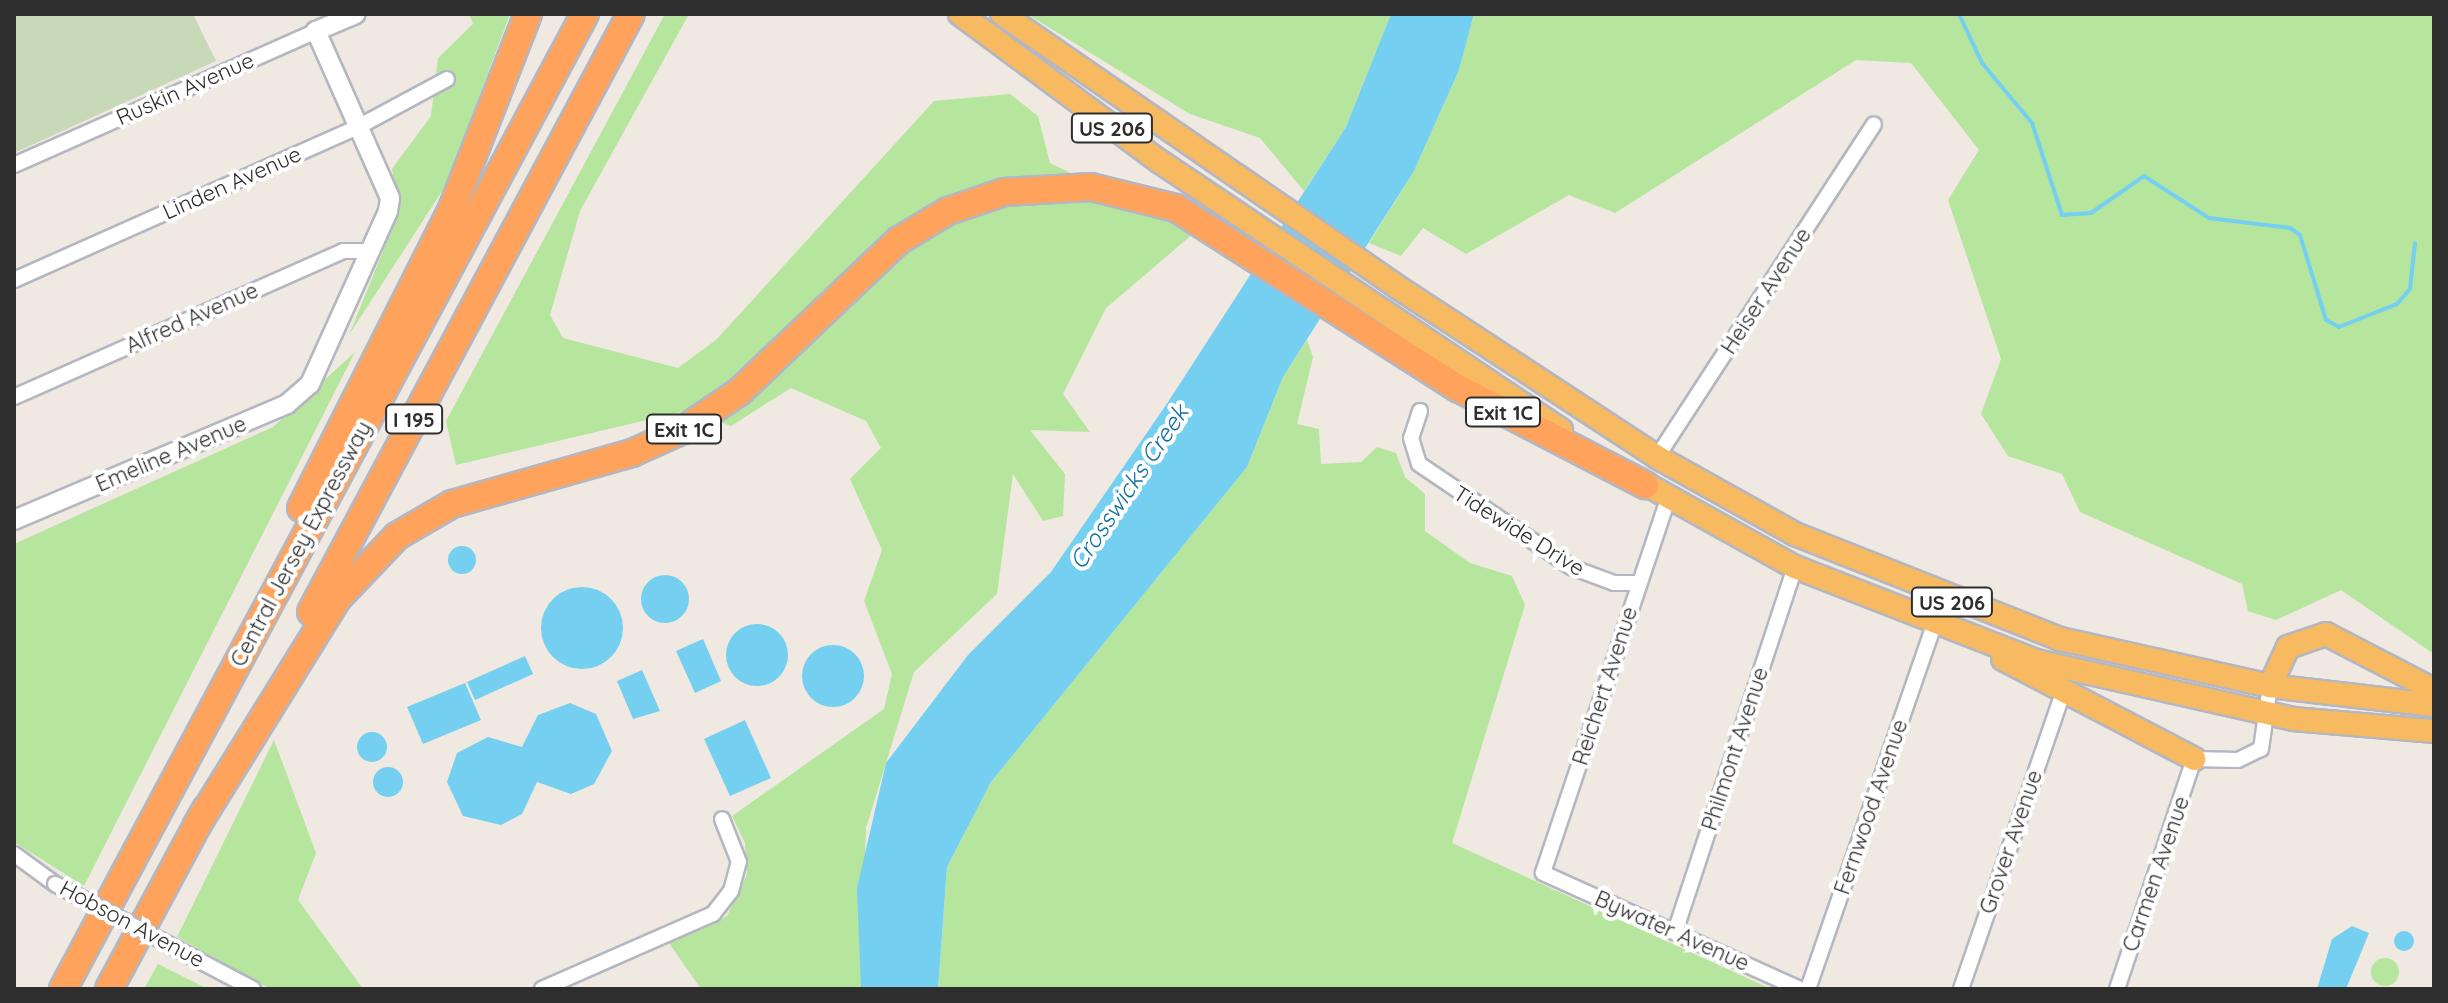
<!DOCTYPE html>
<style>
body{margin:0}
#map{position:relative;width:2448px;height:1003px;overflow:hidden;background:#efe9e1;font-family:Quicksand,sans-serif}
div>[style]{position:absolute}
.green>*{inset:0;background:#b6e59e}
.round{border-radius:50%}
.cemetery>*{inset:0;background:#c8d9b8}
.water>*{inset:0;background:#75cff0}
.stream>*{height:4px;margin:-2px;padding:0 2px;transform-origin:2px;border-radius:2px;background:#75cff0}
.roads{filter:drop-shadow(2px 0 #b4b7c1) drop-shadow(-2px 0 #b4b7c1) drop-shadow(0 2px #b4b7c1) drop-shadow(0 -2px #b4b7c1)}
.minor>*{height:14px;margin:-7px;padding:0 7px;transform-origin:7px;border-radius:7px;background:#fff}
.tertiary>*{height:18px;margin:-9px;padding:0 9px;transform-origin:9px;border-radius:9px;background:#fff}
.trunk>*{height:22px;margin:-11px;padding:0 11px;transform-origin:11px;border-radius:11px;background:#f8ba60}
.motorway>*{height:26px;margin:-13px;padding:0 13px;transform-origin:13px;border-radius:13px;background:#ffa35c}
.bridges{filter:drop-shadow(2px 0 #b4b7c1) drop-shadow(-2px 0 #b4b7c1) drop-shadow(0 2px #b4b7c1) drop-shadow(0 -2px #b4b7c1)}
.minor-bridge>*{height:14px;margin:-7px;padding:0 7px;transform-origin:7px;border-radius:7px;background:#fff}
span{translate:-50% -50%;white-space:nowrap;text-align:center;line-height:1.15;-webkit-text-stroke:8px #fff;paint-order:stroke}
.shield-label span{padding:2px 6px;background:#fff;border:2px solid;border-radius:6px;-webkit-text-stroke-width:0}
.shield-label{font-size:20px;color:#2e2e2e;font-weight:700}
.street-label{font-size:22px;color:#2e2e2e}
.water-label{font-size:24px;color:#0d6fa3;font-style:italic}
.frame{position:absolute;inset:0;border:16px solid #2e2e2e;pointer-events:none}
</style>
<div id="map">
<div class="green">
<i style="clip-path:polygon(469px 14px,510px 14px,446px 185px,349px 335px,399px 212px,392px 169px,431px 116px,438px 58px,473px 24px)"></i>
<i style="clip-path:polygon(665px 14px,689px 14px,580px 211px,550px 315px,563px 338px,678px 368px,716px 340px,934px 101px,1010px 94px,1038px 116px,1050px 163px,1194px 233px,1106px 308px,1063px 394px,1090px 432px,1030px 430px,1065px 474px,1063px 516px,1043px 521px,1013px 474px,997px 594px,914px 672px,866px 828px,861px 989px,701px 989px,669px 943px,727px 916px,747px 874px,745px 843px,732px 816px,884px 709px,892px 674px,864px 601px,882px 550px,850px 479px,881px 448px,866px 421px,791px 388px,731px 426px,689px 410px,456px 465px,446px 421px)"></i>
<i style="clip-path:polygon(1027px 14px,1391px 14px,1346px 127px,1304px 191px,1260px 138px,1190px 114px)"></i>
<i style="clip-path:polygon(1474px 14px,2434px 14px,2434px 654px,2341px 590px,2276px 620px,2248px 611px,2242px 584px,2080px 512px,2062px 474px,2008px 456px,1981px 414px,2001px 359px,1948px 200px,1979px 150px,1911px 63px,1856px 60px,1615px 213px,1569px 195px,1466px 254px,1423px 228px,1401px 256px,1369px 243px,1414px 171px,1459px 70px)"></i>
<i style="clip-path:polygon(1307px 340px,1313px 357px,1297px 424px,1319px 429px,1321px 464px,1361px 462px,1377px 447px,1396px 453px,1405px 477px,1425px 494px,1425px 531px,1470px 563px,1512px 576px,1525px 605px,1452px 843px,1771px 989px,938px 989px,947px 867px,991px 782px,1247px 467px,1283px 377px)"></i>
<i style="clip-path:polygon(355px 352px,84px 886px,14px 842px,14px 544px,273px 427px)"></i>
<i style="clip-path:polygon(274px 740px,316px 853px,298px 900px,363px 989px,270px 989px,177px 937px)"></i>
<i class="round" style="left:2371px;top:958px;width:28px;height:28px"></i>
<i style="clip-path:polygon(158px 964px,208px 989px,144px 989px)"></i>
</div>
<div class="cemetery">
<i style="clip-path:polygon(14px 14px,193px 14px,216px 61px,14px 153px)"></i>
</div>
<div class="water">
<i style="clip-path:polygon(1391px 14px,1474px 14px,1459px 70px,1414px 171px,1283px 377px,1247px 467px,991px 782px,947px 867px,938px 989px,861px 989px,857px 888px,886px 763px,968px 655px,1051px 572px,1168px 402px,1346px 127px)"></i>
<i class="round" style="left:448px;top:546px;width:28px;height:28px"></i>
<i class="round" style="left:641px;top:575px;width:48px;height:48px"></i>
<i class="round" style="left:541px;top:587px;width:82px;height:82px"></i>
<i class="round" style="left:726px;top:624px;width:62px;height:62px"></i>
<i style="clip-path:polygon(703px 639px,721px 681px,695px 693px,676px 651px)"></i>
<i class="round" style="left:802px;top:645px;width:62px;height:62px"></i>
<i style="clip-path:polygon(525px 656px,533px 674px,475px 700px,467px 682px)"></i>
<i style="clip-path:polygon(642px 670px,660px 711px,633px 719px,617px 681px)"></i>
<i style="clip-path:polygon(465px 683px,481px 720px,423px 744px,407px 707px)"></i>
<i style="clip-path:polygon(570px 703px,596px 714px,612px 751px,594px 784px,571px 794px,537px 782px,522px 814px,501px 825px,463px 816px,447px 782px,457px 753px,488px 737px,522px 747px,538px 715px)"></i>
<i style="clip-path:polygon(745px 720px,771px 778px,730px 796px,704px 739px)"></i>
<i class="round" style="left:357px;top:732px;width:30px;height:30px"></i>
<i class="round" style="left:373px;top:767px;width:30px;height:30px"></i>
<i style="clip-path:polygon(2352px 926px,2369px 933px,2346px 989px,2317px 989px,2332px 939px)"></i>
<i class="round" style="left:2394px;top:931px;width:20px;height:20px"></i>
</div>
<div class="stream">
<i style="left:1959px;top:14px;width:54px;rotate:64.9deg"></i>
<i style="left:1982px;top:63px;width:78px;rotate:50.2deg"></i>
<i style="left:2032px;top:123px;width:97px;rotate:71.9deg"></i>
<i style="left:2062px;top:215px;width:29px;rotate:-4deg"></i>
<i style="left:2091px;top:213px;width:65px;rotate:-34.9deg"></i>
<i style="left:2144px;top:176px;width:77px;rotate:32.9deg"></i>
<i style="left:2209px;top:218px;width:82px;rotate:7deg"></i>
<i style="left:2290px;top:228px;width:12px;rotate:35deg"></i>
<i style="left:2300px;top:235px;width:89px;rotate:73deg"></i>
<i style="left:2326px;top:320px;width:15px;rotate:28deg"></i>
<i style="left:2339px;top:327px;width:62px;rotate:-21.6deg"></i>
<i style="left:2397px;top:304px;width:20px;rotate:-49deg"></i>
<i style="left:2410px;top:289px;width:46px;rotate:-83.8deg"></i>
</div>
<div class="roads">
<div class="minor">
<i style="left:14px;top:165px;width:330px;rotate:-23.9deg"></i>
<i style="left:14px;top:280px;width:376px;rotate:-24deg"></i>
<i style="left:358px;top:127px;width:101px;rotate:-28.3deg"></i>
<i style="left:14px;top:397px;width:360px;rotate:-23.9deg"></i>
<i style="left:343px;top:251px;width:29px"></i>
<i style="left:1420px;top:411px;width:28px;rotate:108deg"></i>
<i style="left:1411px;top:438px;width:27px;rotate:73deg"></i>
<i style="left:1419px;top:464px;width:184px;rotate:34.1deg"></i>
<i style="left:1571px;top:567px;width:46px;rotate:20.4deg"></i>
<i style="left:1614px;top:583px;width:25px"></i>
<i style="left:1657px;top:457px;width:397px;rotate:-56.9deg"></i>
<i style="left:1668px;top:499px;width:394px;rotate:108.5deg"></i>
<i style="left:1543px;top:873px;width:282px;rotate:24.3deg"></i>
<i style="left:14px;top:854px;width:51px;rotate:36.2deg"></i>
<i style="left:1675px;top:932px;width:384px;rotate:-71.8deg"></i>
<i style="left:162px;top:941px;width:103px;rotate:27.8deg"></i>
<i style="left:542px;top:989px;width:187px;rotate:-23.7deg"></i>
<i style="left:713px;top:914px;width:29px;rotate:-52deg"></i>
<i style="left:731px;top:891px;width:30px;rotate:-75deg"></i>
<i style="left:739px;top:862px;width:46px;rotate:-111.6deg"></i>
<i style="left:1808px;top:989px;width:385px;rotate:-70.9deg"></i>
<i style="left:1961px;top:989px;width:311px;rotate:-71deg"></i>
<i style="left:2117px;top:989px;width:243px;rotate:-71.5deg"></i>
<i style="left:2194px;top:759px;width:44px;rotate:1.3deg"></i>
<i style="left:2238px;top:760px;width:25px;rotate:-26deg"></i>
<i style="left:2261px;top:749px;width:64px;rotate:-81.9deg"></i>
</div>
<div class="tertiary">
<i style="left:14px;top:520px;width:297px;rotate:-23deg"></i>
<i style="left:287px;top:404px;width:30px;rotate:-41deg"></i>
<i style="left:310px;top:384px;width:190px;rotate:-65.7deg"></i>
<i style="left:388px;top:211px;width:13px;rotate:-81deg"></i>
<i style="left:390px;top:198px;width:183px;rotate:-113.9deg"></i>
<i style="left:316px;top:31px;width:43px;rotate:-23deg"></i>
</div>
<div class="trunk">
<i style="left:960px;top:14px;width:247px;rotate:36.5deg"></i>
<i style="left:1159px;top:161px;width:484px;rotate:33.8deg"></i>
<i style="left:1002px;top:14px;width:482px;rotate:34.6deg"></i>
<i style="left:1399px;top:288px;width:308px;rotate:33.2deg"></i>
<i style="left:1657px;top:457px;width:158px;rotate:29.2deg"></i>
<i style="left:1795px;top:534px;width:285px;rotate:21.6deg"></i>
<i style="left:2060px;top:639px;width:215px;rotate:12.6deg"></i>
<i style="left:2270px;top:686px;width:165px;rotate:6.6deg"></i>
<i style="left:1633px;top:477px;width:185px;rotate:29.1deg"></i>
<i style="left:1795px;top:567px;width:259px;rotate:21.3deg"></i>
<i style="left:2036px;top:661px;width:263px;rotate:12.7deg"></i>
<i style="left:2293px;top:719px;width:142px;rotate:4.9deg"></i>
<i style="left:2003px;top:659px;width:216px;rotate:27.6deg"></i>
<i style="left:2270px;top:686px;width:43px;rotate:-65.2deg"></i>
<i style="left:2288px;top:647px;width:40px;rotate:-18.9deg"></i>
<i style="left:2326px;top:634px;width:122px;rotate:27.4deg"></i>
</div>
<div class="motorway">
<i style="left:301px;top:508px;width:335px;rotate:-63.2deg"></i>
<i style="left:452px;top:209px;width:209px;rotate:-68.7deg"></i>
<i style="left:311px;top:612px;width:678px;rotate:-61.85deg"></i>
<i style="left:197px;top:825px;width:266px;rotate:-58.2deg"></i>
<i style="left:337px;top:599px;width:87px;rotate:-46.4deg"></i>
<i style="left:397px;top:536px;width:64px;rotate:-30.2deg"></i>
<i style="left:452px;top:504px;width:187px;rotate:-15.8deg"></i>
<i style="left:632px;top:453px;width:56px;rotate:-24.3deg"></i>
<i style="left:683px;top:430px;width:68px;rotate:-34.2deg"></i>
<i style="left:739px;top:392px;width:219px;rotate:-43.5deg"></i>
<i style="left:898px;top:241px;width:58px;rotate:-31deg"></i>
<i style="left:948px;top:211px;width:59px;rotate:-18.7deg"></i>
<i style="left:1004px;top:192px;width:87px;rotate:-3.3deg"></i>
<i style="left:1091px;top:187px;width:88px;rotate:13.9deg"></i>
<i style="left:1176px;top:208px;width:335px;rotate:32.6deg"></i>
<i style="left:1458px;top:388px;width:211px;rotate:27.4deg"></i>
<i style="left:63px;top:989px;width:1106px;rotate:-61.84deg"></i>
<i style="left:109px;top:989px;width:204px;rotate:-61.7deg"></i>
</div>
</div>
<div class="bridges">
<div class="minor-bridge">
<i style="left:55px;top:884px;width:121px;rotate:28deg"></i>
</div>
</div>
<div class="shield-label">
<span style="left:1112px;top:128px">US 206</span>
<span style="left:1503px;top:412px">Exit 1C</span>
<span style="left:414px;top:419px">I 195</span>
<span style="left:684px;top:429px">Exit 1C</span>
<span style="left:1952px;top:602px">US 206</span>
</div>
<div class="street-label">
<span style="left:185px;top:89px;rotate:-24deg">Ruskin Avenue</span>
<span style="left:232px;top:183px;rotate:-24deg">Linden Avenue</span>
<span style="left:1766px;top:291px;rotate:-57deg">Heiser Avenue</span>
<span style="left:192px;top:318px;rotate:-24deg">Alfred Avenue</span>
<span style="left:171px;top:454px;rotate:-23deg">Emeline Avenue</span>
<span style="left:1519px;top:531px;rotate:32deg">Tidewide Drive</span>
<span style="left:301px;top:544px;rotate:-62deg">Central Jersey Expressway</span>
<span style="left:1605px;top:686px;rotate:-72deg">Reichert Avenue</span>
<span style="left:1735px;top:749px;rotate:-72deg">Philmont Avenue</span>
<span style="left:1871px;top:807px;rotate:-71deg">Fernwood Avenue</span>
<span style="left:2011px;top:842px;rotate:-71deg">Grover Avenue</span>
<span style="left:2156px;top:874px;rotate:-71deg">Carmen Avenue</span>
<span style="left:132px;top:924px;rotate:28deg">Hobson Avenue</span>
<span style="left:1672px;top:931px;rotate:24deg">Bywater Avenue</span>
</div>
<div class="water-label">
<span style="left:1129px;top:487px;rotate:-56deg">Crosswicks Creek</span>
</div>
<div class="frame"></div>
</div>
